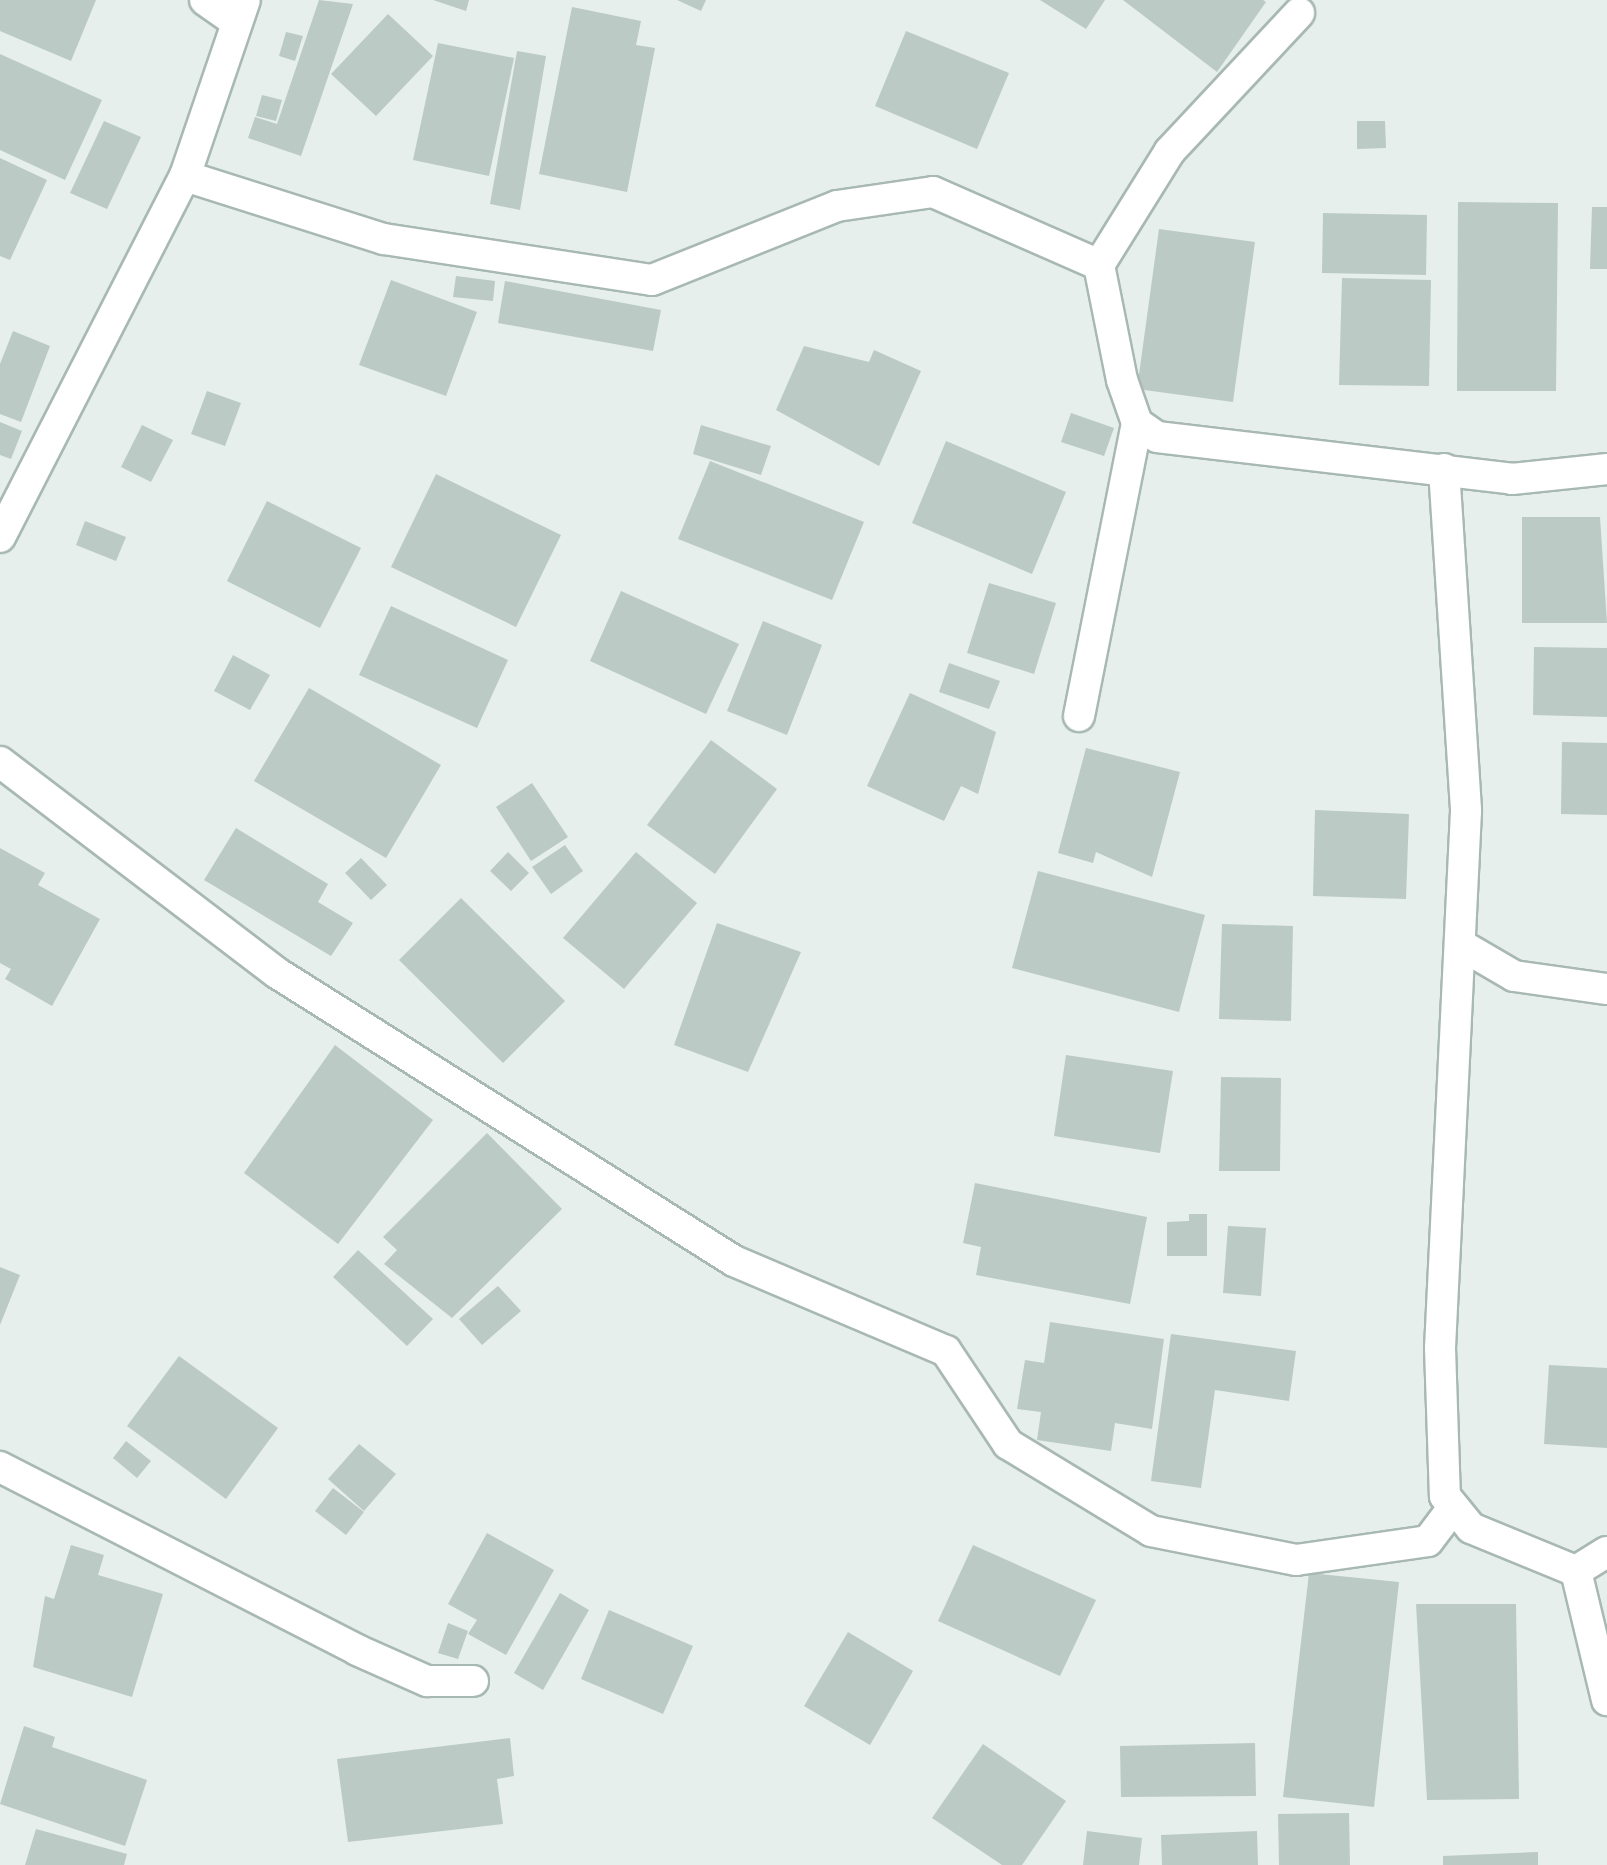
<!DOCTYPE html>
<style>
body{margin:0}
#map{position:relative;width:1607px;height:1865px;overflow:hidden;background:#e6efeb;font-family:Lato,sans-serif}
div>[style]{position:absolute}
.building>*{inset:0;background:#bbcac4}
.roads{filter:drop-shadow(2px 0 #a8b8b2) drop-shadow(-2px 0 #a8b8b2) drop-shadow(0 2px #a8b8b2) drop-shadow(0 -2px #a8b8b2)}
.street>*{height:30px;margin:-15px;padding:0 15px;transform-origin:15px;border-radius:15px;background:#fff}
span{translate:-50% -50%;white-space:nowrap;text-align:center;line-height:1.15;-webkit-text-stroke:8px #f7fbf9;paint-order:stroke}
</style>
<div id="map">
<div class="building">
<i style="clip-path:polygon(0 0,96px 0,71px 61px,0 31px)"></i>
<i style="clip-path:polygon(319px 0,353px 4px,301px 156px,248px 138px,255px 117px,277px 124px)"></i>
<i style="clip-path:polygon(433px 0,469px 0,466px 11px)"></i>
<i style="clip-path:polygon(677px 0,706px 0,701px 11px)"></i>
<i style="clip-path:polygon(1040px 0,1105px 0,1086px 29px)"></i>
<i style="clip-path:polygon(1123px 0,1263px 0,1266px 2px,1217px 72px)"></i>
<i style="clip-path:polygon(572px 7px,641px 21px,636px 45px,655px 48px,627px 192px,539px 174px)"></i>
<i style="clip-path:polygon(388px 14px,433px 56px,376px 116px,331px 74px)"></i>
<i style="clip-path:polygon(906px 31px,1009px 73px,977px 149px,875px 106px)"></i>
<i style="clip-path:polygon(286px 32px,303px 36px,295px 61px,279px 56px)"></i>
<i style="clip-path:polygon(438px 43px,514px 58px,489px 176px,413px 160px)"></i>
<i style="clip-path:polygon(517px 51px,546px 56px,520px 210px,490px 204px)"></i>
<i style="clip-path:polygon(0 54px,102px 100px,65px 180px,0 150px)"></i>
<i style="clip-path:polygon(262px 95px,282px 100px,276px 121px,256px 116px)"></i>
<i style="clip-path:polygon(104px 121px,141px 137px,107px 209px,70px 193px)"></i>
<i style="clip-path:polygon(1357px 121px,1385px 121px,1386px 148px,1357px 149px)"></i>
<i style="clip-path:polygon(0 158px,47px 180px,10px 260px,0 256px)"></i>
<i style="clip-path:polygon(1458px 202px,1558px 203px,1556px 391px,1457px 391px)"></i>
<i style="clip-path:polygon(1592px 207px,1607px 207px,1607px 269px,1590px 269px)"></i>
<i style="clip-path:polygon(1323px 213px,1427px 215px,1426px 275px,1322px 273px)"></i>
<i style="clip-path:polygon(1159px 229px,1255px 242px,1233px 402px,1137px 389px)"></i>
<i style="clip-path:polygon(456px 276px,495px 281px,493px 301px,453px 297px)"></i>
<i style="clip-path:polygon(1342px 278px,1431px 280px,1429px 386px,1339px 385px)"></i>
<i style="clip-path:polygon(391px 280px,477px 312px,446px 396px,359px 365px)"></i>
<i style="clip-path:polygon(505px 281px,661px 310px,653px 351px,498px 323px)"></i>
<i style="clip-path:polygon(13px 331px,50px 346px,21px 422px,0 414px,0 364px)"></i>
<i style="clip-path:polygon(804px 346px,869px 362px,874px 350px,921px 371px,879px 466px,776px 410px)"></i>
<i style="clip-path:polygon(207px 391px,241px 403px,225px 446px,191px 434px)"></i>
<i style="clip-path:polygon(1071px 413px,1114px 428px,1104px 456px,1061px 442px)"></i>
<i style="clip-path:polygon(0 422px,22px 431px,11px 459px,0 455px)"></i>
<i style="clip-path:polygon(142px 425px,173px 440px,151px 482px,121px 467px)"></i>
<i style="clip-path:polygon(701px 425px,771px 446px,761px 475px,693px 454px)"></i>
<i style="clip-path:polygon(946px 441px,1066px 492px,1032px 574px,912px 523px)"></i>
<i style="clip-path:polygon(710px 461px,864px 522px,832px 600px,678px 539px)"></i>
<i style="clip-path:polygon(436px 474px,561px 535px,516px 627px,391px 567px)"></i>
<i style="clip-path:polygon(267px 501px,361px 548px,320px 628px,227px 581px)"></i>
<i style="clip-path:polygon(1522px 517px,1600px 517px,1607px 623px,1522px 623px)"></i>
<i style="clip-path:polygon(85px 521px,126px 537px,116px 561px,76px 545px)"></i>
<i style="clip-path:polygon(989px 583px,1056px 603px,1034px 674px,967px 653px)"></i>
<i style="clip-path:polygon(621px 591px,739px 644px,706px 714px,590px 661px)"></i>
<i style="clip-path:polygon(391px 606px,508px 660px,477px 728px,359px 675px)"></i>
<i style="clip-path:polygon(763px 621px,822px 645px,787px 735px,727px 711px)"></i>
<i style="clip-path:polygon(1534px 647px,1607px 648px,1607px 717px,1533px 715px)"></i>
<i style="clip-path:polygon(233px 655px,270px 675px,250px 710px,214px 691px)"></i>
<i style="clip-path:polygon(949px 663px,1000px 681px,989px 709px,939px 692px)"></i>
<i style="clip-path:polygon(309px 688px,441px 765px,386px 858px,254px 781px)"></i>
<i style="clip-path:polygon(910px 693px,996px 732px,978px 794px,961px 786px,944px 821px,867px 786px)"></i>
<i style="clip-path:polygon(711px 740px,777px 789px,715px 874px,647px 825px)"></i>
<i style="clip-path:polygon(1562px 742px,1607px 743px,1607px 815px,1561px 814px)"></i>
<i style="clip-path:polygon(1086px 748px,1180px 772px,1152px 877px,1096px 852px,1093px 863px,1058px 853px)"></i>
<i style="clip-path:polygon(532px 783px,568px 837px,531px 861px,496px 807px)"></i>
<i style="clip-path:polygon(1315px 810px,1409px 814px,1406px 899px,1313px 896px)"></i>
<i style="clip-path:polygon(236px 828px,328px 884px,318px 902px,353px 923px,331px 956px,204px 880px)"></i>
<i style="clip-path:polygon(565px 845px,583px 871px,551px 894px,532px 867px)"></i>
<i style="clip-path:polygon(0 848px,45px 873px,38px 885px,100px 919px,52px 1006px,5px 979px,11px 969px,0 963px)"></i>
<i style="clip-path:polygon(508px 852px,529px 873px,511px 891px,490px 871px)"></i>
<i style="clip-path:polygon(636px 852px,697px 903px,624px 989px,563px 938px)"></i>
<i style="clip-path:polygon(361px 858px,387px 885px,371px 900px,345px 873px)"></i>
<i style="clip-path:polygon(1038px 871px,1205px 915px,1179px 1012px,1012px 968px)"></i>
<i style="clip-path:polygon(461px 898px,565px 1001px,503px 1063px,399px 960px)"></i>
<i style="clip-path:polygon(717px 923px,801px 952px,748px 1072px,674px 1045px)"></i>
<i style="clip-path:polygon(1222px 924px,1293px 926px,1291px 1021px,1219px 1019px)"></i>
<i style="clip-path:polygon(335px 1045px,433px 1120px,338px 1244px,244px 1173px)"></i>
<i style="clip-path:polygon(1066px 1055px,1173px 1071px,1160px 1153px,1054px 1136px)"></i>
<i style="clip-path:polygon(1221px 1077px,1281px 1078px,1280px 1171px,1219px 1171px)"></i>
<i style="clip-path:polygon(487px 1133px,562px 1209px,452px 1318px,384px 1264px,397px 1250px,383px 1237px)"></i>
<i style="clip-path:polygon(975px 1183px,1147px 1217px,1130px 1304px,976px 1275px,981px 1247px,963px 1243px)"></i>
<i style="clip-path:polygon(1189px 1214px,1207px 1214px,1207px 1256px,1167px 1256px,1167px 1222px,1189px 1221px)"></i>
<i style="clip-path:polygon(1228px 1226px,1266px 1228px,1261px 1296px,1223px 1293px)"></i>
<i style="clip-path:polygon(358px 1250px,433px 1319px,407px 1346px,333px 1277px)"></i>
<i style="clip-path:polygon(0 1267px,20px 1275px,0 1325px)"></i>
<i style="clip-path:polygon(498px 1286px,521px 1311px,482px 1345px,459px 1319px)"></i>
<i style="clip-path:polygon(1050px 1322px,1164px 1339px,1152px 1429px,1115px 1423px,1111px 1451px,1037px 1440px,1041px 1412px,1017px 1409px,1025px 1360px,1044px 1363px)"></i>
<i style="clip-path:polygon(1171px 1334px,1296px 1351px,1289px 1401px,1215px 1390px,1201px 1488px,1151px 1481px)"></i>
<i style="clip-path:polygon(179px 1356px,278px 1428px,226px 1499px,127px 1426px)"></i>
<i style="clip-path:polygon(1549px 1365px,1607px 1368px,1607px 1448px,1544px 1444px)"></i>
<i style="clip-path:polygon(126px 1441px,151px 1461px,137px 1478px,113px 1458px)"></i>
<i style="clip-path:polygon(359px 1444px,396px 1474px,364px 1511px,328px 1479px)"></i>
<i style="clip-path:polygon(333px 1488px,364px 1512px,346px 1535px,315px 1511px)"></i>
<i style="clip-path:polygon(487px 1533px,554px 1570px,506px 1655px,468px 1634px,477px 1620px,448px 1604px)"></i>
<i style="clip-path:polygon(71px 1545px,104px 1555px,98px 1575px,163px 1594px,132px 1697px,33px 1667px,45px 1596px,54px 1599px)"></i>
<i style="clip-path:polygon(973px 1545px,1096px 1600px,1060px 1676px,938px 1621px)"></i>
<i style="clip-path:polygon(1309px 1573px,1399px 1582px,1374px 1807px,1283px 1797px)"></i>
<i style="clip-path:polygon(560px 1593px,589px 1610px,543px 1690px,514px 1673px)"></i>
<i style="clip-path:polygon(1416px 1604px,1516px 1604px,1519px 1799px,1427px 1800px)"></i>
<i style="clip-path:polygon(609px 1610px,693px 1646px,663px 1714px,581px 1679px)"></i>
<i style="clip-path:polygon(448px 1623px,468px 1631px,458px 1659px,438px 1653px)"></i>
<i style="clip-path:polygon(848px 1632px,913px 1671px,870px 1745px,804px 1706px)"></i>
<i style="clip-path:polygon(24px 1726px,55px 1737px,52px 1747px,147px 1780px,125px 1846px,0 1804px)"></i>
<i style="clip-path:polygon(510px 1738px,514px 1776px,497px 1779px,503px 1824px,348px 1842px,337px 1759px)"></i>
<i style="clip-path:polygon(1255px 1743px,1256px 1796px,1121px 1797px,1120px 1746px)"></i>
<i style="clip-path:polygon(983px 1744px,1066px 1801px,1022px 1865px,1002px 1865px,932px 1818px)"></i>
<i style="clip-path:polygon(1349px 1813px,1350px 1865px,1279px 1865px,1278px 1814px)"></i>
<i style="clip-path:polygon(36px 1829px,127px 1854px,124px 1865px,25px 1865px)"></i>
<i style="clip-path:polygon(1087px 1831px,1142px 1838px,1139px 1865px,1083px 1865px)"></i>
<i style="clip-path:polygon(1257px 1831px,1258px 1865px,1162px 1865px,1161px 1835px)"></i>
<i style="clip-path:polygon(1538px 1852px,1538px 1865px,1443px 1865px,1443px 1856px)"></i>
</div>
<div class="roads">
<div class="street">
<i style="left:205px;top:0;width:38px;rotate:35deg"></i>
<i style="left:185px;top:176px;width:209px;rotate:17.6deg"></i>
<i style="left:384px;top:239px;width:271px;rotate:8.7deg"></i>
<i style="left:652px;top:280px;width:199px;rotate:-21.8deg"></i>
<i style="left:837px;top:206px;width:97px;rotate:-8.3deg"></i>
<i style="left:933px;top:192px;width:181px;rotate:23.7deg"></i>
<i style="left:1099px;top:265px;width:117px;rotate:78.7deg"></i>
<i style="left:1122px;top:380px;width:46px;rotate:70.8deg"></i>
<i style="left:1137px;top:423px;width:24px;rotate:35deg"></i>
<i style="left:1157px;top:437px;width:357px;rotate:6.7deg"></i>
<i style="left:1512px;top:479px;width:96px;rotate:-6deg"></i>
<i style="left:1099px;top:265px;width:134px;rotate:-58.1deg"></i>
<i style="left:1170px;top:151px;width:189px;rotate:-46.9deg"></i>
<i style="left:1444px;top:469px;width:343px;rotate:86.3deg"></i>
<i style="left:1466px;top:811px;width:538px;rotate:92.77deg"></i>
<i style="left:1440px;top:1348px;width:148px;rotate:88.1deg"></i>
<i style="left:1445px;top:1496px;width:41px;rotate:50.9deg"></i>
<i style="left:1471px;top:1528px;width:113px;rotate:22.3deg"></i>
<i style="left:1576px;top:1571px;width:133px;rotate:76.5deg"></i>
<i style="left:0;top:537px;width:406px;rotate:-62.9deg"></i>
<i style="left:185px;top:176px;width:186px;rotate:-71.2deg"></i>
<i style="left:1079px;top:716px;width:299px;rotate:-78.8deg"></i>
<i style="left:0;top:762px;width:348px;rotate:37.3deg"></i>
<i style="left:277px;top:973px;width:540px;rotate:32.22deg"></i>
<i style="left:734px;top:1261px;width:230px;rotate:23deg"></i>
<i style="left:946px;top:1351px;width:112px;rotate:56.3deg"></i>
<i style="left:1008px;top:1444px;width:167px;rotate:31.3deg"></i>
<i style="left:1151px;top:1531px;width:148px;rotate:11.3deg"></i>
<i style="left:1296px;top:1560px;width:133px;rotate:-8.2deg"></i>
<i style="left:1428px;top:1541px;width:38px;rotate:-53deg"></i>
<i style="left:1461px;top:945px;width:61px;rotate:30.3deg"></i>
<i style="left:1514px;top:976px;width:94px;rotate:8deg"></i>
<i style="left:0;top:1467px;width:401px;rotate:27.1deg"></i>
<i style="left:357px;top:1650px;width:77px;rotate:23.9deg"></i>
<i style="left:427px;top:1681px;width:46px"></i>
<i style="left:1576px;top:1571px;width:36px;rotate:-32deg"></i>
</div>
</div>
</div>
